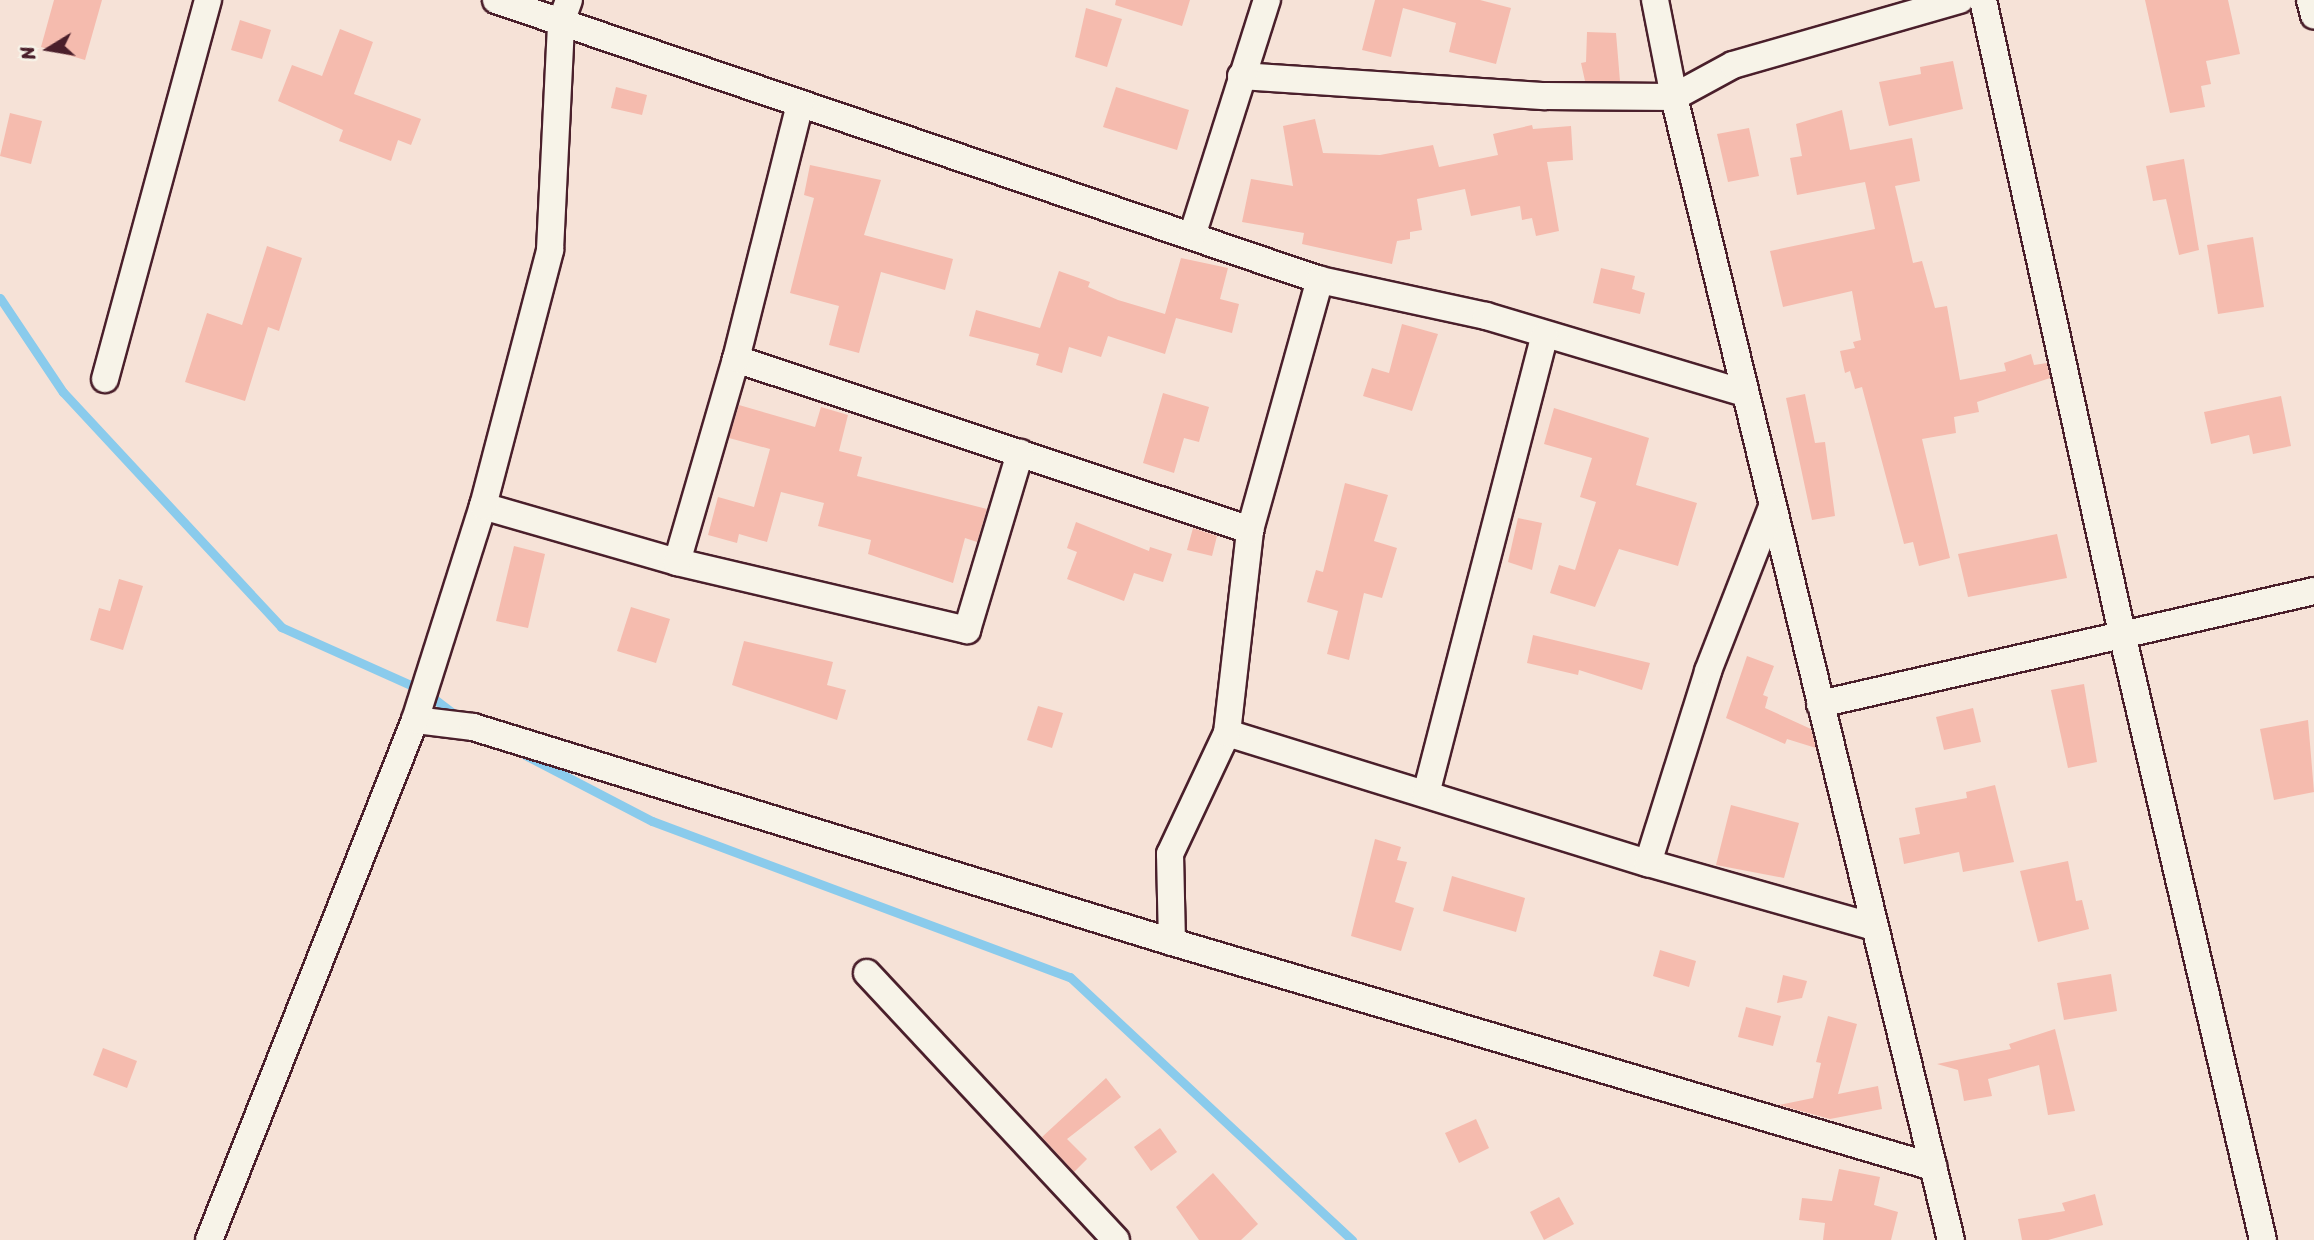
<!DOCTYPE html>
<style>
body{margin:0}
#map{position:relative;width:2314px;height:1240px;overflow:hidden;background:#f6e2d7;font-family:Sriracha,sans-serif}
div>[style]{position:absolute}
.stream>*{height:9px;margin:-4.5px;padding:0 4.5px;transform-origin:4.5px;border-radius:4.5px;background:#8acbec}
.building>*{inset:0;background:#f5bbae}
.roads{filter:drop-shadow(2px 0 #4a1f2b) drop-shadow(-2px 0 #4a1f2b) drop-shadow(0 2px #4a1f2b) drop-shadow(0 -2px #4a1f2b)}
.street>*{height:26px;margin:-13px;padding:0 13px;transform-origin:13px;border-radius:13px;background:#f7f3e8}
span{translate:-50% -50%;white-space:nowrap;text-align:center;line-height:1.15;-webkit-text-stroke:5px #f7f3e8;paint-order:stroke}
.north{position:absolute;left:14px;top:14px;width:70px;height:70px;-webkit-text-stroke:5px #f7f3e8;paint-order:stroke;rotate:259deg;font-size:19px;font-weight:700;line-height:28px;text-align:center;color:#4a1f2b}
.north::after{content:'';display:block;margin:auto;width:24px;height:32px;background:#4a1f2b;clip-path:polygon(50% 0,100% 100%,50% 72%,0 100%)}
</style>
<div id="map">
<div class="stream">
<i style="left:0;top:298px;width:113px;rotate:56.2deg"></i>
<i style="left:63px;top:392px;width:321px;rotate:47.1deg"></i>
<i style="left:281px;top:627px;width:157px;rotate:24.1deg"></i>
<i style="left:424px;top:691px;width:43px;rotate:37.4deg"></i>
<i style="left:525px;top:755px;width:143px;rotate:27.5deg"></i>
<i style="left:652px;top:821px;width:446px;rotate:20.5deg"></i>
<i style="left:1070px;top:977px;width:386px;rotate:43deg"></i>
</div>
<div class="building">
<i style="clip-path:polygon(54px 0,102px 0,85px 60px,41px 47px)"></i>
<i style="clip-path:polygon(1116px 0,1190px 0,1182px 26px,1115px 5px)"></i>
<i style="clip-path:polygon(1375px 0,1480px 0,1511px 8px,1496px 64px,1449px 52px,1456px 23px,1403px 8px,1391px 57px,1362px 50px)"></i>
<i style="clip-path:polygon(2145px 0,2228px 0,2240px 54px,2206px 61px,2211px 84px,2201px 86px,2205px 107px,2170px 113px)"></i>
<i style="clip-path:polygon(1086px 8px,1122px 19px,1107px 67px,1075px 57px)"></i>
<i style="clip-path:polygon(240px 20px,271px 30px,262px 59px,231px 50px)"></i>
<i style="clip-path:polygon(340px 29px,373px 42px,354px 94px,421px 119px,411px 145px,398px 140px,391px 161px,339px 141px,343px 130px,278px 101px,292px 65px,322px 76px)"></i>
<i style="clip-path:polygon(1587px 32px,1616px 33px,1620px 81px,1585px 81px,1581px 63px,1586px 62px)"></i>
<i style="clip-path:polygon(1953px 61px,1963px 109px,1889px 126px,1879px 82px,1921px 74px,1920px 67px)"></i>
<i style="clip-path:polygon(616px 87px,647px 95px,642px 115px,611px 108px)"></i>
<i style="clip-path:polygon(1116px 87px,1189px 110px,1177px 150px,1103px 127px)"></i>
<i style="clip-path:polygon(1842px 110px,1850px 150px,1912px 138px,1920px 181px,1895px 186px,1913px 263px,1922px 261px,1935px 308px,1947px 306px,1960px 380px,2006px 371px,2004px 363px,2031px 354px,2034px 365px,2047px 363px,2050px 378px,1977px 402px,1979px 412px,1954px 417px,1956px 433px,1922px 439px,1950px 558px,1919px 566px,1913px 542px,1904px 544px,1862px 387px,1855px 389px,1850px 371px,1845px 373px,1840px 351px,1855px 348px,1853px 342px,1861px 340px,1852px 291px,1783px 307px,1770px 251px,1875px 229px,1865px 182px,1797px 195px,1790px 158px,1802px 156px,1796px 124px)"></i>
<i style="clip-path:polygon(10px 113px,42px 121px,31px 164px,0 156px)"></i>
<i style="clip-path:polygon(1315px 119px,1323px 153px,1380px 155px,1433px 145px,1439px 167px,1498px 155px,1493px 134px,1532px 125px,1533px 129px,1571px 126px,1573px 160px,1547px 162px,1559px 231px,1536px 236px,1532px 218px,1522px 220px,1520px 206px,1471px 216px,1465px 189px,1417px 199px,1422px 230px,1410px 232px,1410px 239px,1397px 241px,1392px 264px,1302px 244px,1304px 233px,1242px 222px,1251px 179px,1293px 186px,1283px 126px)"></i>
<i style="clip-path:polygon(1749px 128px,1759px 176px,1728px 182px,1717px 134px)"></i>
<i style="clip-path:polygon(2184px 159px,2199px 250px,2179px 255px,2166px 199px,2153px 201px,2146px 166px)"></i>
<i style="clip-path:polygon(810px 165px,881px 180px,864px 235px,953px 259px,945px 290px,881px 272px,859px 353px,829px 345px,839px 306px,790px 293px,814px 198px,804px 195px)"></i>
<i style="clip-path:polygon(2253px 237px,2264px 307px,2218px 314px,2207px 245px)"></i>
<i style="clip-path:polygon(267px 246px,302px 258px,279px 331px,268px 327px,245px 401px,185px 382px,207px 313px,242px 325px)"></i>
<i style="clip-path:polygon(1181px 258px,1228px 268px,1220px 299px,1239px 304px,1232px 333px,1176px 318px,1165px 354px,1108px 336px,1101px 357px,1069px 347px,1062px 373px,1036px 365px,1039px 354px,969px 336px,976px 310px,1040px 328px,1059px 271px,1090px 282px,1088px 287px,1118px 300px,1165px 314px)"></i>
<i style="clip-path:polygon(1601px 268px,1635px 276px,1632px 289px,1645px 293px,1640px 314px,1593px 303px)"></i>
<i style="clip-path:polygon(1402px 324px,1438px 334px,1412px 411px,1363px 396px,1372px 368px,1389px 373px)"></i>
<i style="clip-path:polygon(1163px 393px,1209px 407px,1199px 442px,1184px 438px,1174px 473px,1143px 463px)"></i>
<i style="clip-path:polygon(1805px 394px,1815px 443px,1825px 442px,1835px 516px,1812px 520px,1786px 398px)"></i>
<i style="clip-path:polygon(2281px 396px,2291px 446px,2253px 454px,2249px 435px,2211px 444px,2204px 412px)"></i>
<i style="clip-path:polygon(739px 405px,815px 427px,821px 407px,848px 415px,839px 451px,862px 457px,857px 476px,987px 509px,977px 542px,965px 538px,953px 583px,868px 554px,871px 540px,818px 526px,824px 503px,781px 492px,767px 542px,739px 534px,737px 543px,708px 535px,718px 497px,754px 507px,770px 449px,729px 438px)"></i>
<i style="clip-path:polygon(1554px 408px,1649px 438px,1636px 485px,1697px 503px,1678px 566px,1619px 549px,1595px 607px,1550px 593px,1559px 565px,1575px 570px,1596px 502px,1580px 497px,1592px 458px,1544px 444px)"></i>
<i style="clip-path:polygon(1345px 483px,1388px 495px,1374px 541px,1397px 548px,1382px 598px,1364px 593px,1349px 660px,1327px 654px,1338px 611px,1307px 602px,1316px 570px,1323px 572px)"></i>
<i style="clip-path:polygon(1518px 518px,1542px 523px,1532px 570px,1508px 562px)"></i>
<i style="clip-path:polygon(1076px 522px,1149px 551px,1150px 547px,1172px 554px,1163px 582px,1134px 573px,1124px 601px,1067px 579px,1077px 552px,1067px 548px)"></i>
<i style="clip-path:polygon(1193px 528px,1217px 536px,1212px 556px,1187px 550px)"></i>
<i style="clip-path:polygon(2057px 534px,2067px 578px,1968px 597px,1958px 554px)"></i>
<i style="clip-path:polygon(514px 546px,545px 554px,528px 628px,496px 621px)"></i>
<i style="clip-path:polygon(119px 579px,143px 586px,123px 650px,90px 640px,99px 608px,110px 611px)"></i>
<i style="clip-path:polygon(631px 607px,670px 619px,656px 663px,617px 651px)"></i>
<i style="clip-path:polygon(1533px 635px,1650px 663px,1642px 690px,1579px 670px,1578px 675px,1527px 663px)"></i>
<i style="clip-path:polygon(744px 641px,833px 662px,827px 685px,846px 690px,837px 720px,732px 685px)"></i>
<i style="clip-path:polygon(1747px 656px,1774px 666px,1763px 695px,1768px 697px,1765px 708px,1811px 729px,1816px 748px,1787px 739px,1785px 744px,1726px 718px)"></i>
<i style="clip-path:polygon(2084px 684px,2097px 762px,2068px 768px,2051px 690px)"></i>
<i style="clip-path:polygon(1038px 706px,1063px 713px,1052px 748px,1027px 740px)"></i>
<i style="clip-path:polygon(1973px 708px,1981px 742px,1944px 750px,1936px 717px)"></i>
<i style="clip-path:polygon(2308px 720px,2314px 792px,2274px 800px,2260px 729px)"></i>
<i style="clip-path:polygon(1995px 785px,2014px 862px,1963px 872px,1959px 852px,1904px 864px,1899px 838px,1920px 834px,1915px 808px,1967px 798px,1966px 792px)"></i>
<i style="clip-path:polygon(1731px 805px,1799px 823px,1784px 878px,1716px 865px)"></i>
<i style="clip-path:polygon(1375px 839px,1401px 847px,1397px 860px,1407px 862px,1395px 902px,1414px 908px,1401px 951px,1351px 936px)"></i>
<i style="clip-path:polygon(2068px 861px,2076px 901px,2082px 900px,2089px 929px,2038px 942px,2020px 871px)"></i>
<i style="clip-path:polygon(1452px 876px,1525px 898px,1516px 932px,1443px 911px)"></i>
<i style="clip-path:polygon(1660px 950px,1696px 961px,1689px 987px,1653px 976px)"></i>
<i style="clip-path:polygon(2111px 974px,2117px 1011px,2064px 1020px,2057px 983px)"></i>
<i style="clip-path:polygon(1783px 975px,1807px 981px,1802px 998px,1777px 1003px)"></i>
<i style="clip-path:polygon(1746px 1007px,1781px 1016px,1773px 1046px,1738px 1037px)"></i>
<i style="clip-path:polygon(1828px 1016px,1857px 1024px,1838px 1094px,1878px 1086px,1882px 1109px,1830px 1119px,1779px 1105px,1813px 1098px,1821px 1063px,1816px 1062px)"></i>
<i style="clip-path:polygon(2055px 1029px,2075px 1111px,2048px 1115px,2039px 1065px,1988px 1079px,1992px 1096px,1964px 1101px,1958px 1070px,1937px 1064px,2011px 1049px,2009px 1044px)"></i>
<i style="clip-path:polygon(103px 1048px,137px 1061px,127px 1088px,93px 1075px)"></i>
<i style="clip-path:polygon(1106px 1078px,1121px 1097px,1067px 1139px,1087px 1159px,1074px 1172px,1042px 1137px)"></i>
<i style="clip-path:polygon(1476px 1119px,1489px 1148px,1459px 1163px,1445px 1133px)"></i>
<i style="clip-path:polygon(1160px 1128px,1177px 1152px,1151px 1171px,1134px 1147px)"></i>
<i style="clip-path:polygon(1839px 1169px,1880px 1177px,1874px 1205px,1898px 1212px,1891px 1240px,1823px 1240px,1825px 1223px,1799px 1220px,1802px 1198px,1832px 1201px)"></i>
<i style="clip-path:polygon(1213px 1173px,1258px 1224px,1241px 1240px,1199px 1240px,1176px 1207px)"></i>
<i style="clip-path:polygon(2095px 1194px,2103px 1225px,2048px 1240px,2022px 1240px,2018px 1219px,2065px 1211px,2062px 1203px)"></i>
<i style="clip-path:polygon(1559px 1197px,1574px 1224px,1544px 1240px,1530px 1212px)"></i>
</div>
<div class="roads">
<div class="street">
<i style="left:496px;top:0;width:870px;rotate:18.77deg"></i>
<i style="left:1320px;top:280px;width:170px;rotate:12.2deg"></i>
<i style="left:1486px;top:316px;width:270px;rotate:16.6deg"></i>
<i style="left:1655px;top:0;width:99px;rotate:78.9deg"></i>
<i style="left:1674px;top:97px;width:1176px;rotate:76.38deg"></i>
<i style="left:1983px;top:0;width:653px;rotate:77.62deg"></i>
<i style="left:2123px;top:638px;width:618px;rotate:76.91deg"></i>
<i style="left:2310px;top:0;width:16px;rotate:75deg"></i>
<i style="left:1241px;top:76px;width:305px;rotate:3.8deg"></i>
<i style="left:1545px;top:96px;width:129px;rotate:0.4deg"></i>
<i style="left:1674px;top:97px;width:67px;rotate:-28.5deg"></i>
<i style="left:1733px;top:65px;width:236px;rotate:-16deg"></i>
<i style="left:1192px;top:236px;width:248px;rotate:-72.4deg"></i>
<i style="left:736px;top:359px;width:542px;rotate:18.4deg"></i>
<i style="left:105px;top:379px;width:393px;rotate:-74.8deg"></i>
<i style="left:483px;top:506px;width:202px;rotate:16.1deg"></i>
<i style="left:677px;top:562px;width:298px;rotate:13.2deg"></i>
<i style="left:967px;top:630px;width:185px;rotate:-73.3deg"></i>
<i style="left:677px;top:562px;width:211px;rotate:-73.8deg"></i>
<i style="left:736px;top:359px;width:262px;rotate:-75.9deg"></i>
<i style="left:1820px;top:704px;width:507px;rotate:-12.88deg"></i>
<i style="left:415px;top:720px;width:58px;rotate:6.9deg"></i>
<i style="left:473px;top:727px;width:731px;rotate:17.1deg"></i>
<i style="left:1172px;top:942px;width:794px;rotate:16.47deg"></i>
<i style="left:1227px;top:733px;width:441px;rotate:17.2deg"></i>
<i style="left:1648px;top:863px;width:235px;rotate:15.8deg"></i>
<i style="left:1426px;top:794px;width:474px;rotate:-75.5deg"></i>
<i style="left:1648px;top:863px;width:201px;rotate:-72.6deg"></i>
<i style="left:1708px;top:671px;width:176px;rotate:-68.7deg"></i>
<i style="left:1172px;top:942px;width:88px;rotate:-91.3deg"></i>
<i style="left:1170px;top:854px;width:134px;rotate:-64.8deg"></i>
<i style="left:1227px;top:733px;width:204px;rotate:-83.5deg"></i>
<i style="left:1250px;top:530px;width:260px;rotate:-74.4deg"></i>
<i style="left:867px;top:973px;width:365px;rotate:47deg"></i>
<i style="left:209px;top:1240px;width:559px;rotate:-68.39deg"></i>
<i style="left:415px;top:720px;width:225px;rotate:-72.4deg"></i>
<i style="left:483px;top:506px;width:265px;rotate:-75.3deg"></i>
<i style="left:550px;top:250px;width:228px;rotate:-87.2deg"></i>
<i style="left:561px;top:22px;width:23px;rotate:-70deg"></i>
</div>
</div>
<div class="north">N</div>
</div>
